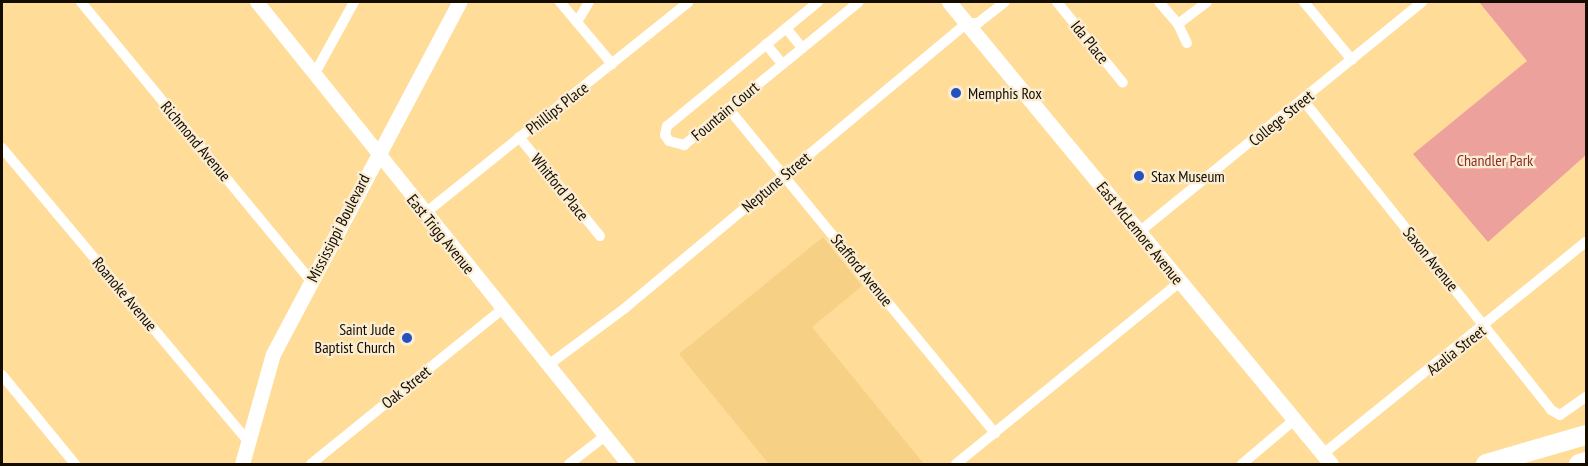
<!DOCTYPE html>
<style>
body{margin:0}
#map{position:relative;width:1588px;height:466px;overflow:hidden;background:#ffdc98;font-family:"PT Sans Narrow",sans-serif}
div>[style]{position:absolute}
.built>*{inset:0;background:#f6d085}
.green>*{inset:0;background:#eda19c}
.minor>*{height:10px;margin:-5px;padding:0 5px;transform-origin:5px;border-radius:5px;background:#fff}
.tertiary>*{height:14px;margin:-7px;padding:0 7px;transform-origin:7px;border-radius:7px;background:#fff}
.secondary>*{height:15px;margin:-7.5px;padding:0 7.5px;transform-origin:7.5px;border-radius:7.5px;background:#fff}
.motorway>*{height:20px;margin:-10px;padding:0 10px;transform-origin:10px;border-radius:10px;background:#fff}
.dots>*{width:16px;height:16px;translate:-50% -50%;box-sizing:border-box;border:3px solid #faedd2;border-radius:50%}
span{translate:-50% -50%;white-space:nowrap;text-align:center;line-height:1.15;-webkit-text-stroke:4.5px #faedd2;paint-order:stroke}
.street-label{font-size:16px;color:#150c00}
.poi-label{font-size:16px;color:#150c00}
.left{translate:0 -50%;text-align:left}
.right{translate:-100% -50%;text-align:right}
.park-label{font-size:16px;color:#8d2d2e}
.frame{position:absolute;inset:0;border:3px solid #150c00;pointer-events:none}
</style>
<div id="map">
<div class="built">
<i style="clip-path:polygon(823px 237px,862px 286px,812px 327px,924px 464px,769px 464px,679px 354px)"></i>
</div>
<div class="green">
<i style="clip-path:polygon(1479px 2px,1586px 2px,1586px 155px,1488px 242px,1413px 154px,1527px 61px)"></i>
</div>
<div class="minor">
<i style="left:81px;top:2px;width:360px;rotate:50.5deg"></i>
<i style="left:560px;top:2px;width:81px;rotate:50deg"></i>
<i style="left:818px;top:2px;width:195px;rotate:140.6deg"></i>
<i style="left:667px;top:126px;width:9px;rotate:103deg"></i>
<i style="left:665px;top:135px;width:7px;rotate:56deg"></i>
<i style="left:669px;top:141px;width:16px;rotate:15deg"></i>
<i style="left:684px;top:145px;width:226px;rotate:-39.3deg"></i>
<i style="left:1057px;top:2px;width:104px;rotate:50.8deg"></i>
<i style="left:1159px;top:2px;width:29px;rotate:49deg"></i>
<i style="left:1178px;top:24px;width:21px;rotate:65deg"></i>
<i style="left:1304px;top:2px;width:75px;rotate:50.4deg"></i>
<i style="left:577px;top:22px;width:23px;rotate:-59deg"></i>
<i style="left:1178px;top:24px;width:36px;rotate:-37deg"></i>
<i style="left:786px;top:28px;width:26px;rotate:51deg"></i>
<i style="left:766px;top:44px;width:26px;rotate:51deg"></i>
<i style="left:315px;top:73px;width:81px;rotate:-61.2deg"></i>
<i style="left:1303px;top:100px;width:397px;rotate:51.3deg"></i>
<i style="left:1551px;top:410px;width:10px;rotate:29deg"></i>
<i style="left:1560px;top:415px;width:32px;rotate:-35deg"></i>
<i style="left:728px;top:108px;width:421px;rotate:50.6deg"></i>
<i style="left:519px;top:137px;width:128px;rotate:50.7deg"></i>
<i style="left:2px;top:148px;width:383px;rotate:50deg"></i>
<i style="left:424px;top:214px;width:339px;rotate:-38.7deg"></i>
<i style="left:1139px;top:232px;width:365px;rotate:-39.1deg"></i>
<i style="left:547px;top:366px;width:97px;rotate:-36.6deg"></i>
<i style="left:625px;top:308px;width:445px;rotate:-39.8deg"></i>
<i style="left:967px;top:23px;width:11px"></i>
<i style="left:978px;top:23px;width:34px;rotate:-38deg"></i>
<i style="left:2px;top:375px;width:115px;rotate:50.6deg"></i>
<i style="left:1323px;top:454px;width:338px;rotate:-38.9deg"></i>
<i style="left:311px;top:464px;width:245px;rotate:-39deg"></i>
<i style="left:569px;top:464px;width:46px;rotate:-37.9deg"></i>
<i style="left:956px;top:464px;width:289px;rotate:-39.1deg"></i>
<i style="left:1242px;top:464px;width:68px;rotate:-40.2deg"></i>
</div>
<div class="tertiary">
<i style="left:257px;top:2px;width:593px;rotate:51.23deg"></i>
</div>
<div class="secondary">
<i style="left:949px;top:2px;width:599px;rotate:50.41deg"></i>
<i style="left:242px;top:464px;width:114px;rotate:-74.3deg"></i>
<i style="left:273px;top:354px;width:398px;rotate:-62.1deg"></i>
</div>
<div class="motorway">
<i style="left:1486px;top:464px;width:104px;rotate:-16.2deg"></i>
<i style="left:1579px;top:464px;width:7px;rotate:-16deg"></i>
</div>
<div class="dots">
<i style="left:956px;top:93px;background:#2451bf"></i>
<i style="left:1139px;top:176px;background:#2451bf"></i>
<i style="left:407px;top:338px;background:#2451bf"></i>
</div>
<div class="street-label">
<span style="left:1090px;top:42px;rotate:51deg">Ida Place</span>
<span style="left:557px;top:108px;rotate:-38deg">Phillips Place</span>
<span style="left:725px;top:111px;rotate:-40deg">Fountain Court</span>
<span style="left:1281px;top:118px;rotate:-39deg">College Street</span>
<span style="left:196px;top:141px;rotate:50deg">Richmond Avenue</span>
<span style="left:776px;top:182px;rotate:-40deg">Neptune Street</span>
<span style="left:560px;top:187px;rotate:51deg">Whitford Place</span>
<span style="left:338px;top:228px;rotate:-63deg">Mississippi Boulevard</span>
<span style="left:1140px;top:233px;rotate:51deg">East McLemore Avenue</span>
<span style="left:441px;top:234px;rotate:51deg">East Trigg Avenue</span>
<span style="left:1431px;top:259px;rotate:51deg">Saxon Avenue</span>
<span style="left:862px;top:270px;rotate:51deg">Stafford Avenue</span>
<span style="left:125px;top:294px;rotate:50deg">Roanoke Avenue</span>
<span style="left:1456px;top:350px;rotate:-38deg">Azalia Street</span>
<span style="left:406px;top:387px;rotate:-39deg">Oak Street</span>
</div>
<div class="poi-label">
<span class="left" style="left:968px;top:93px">Memphis Rox</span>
<span class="left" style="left:1151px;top:176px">Stax Museum</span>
<span class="right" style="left:395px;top:338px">Saint Jude<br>Baptist Church</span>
</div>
<div class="park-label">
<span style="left:1495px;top:160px">Chandler Park</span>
</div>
<div class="frame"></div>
</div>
